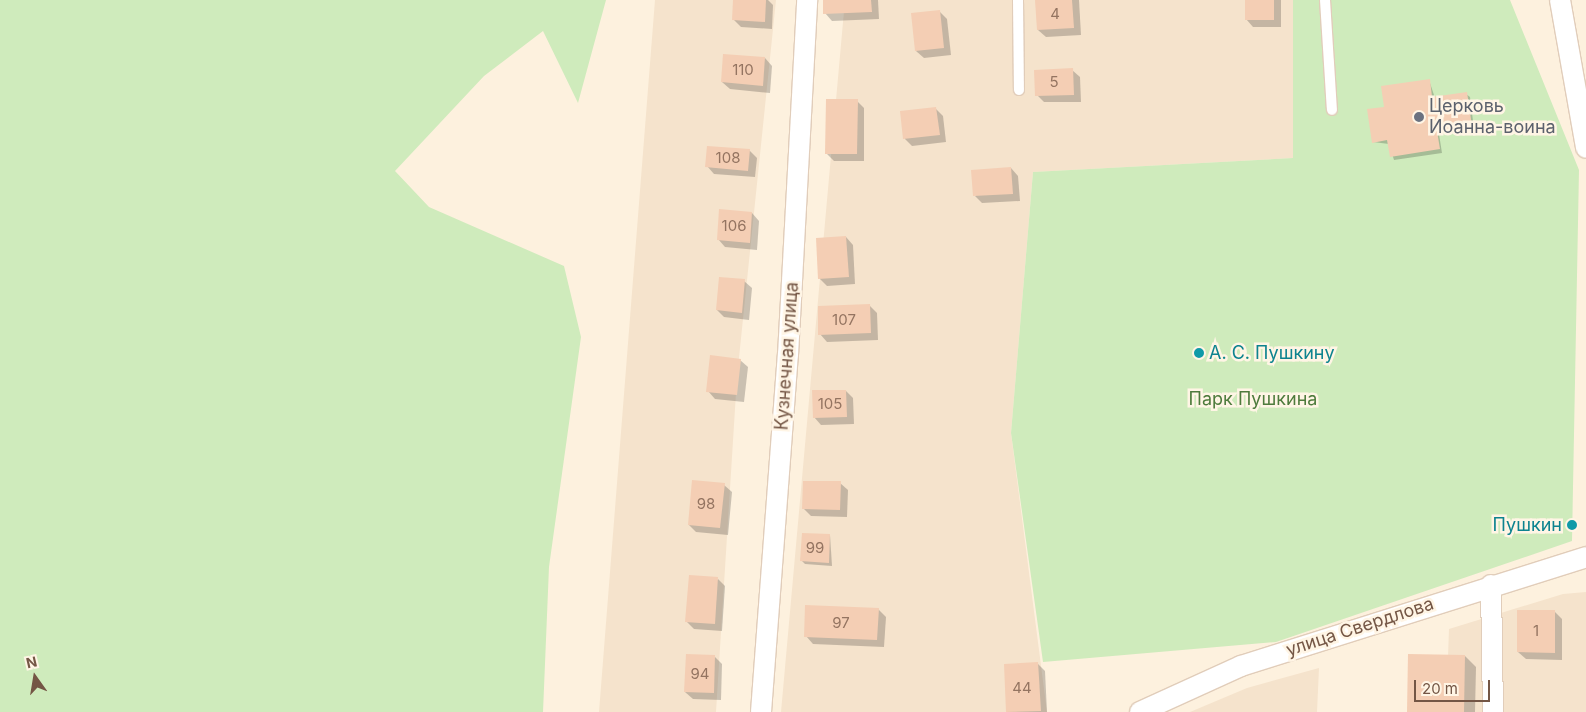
<!DOCTYPE html>
<meta charset="utf-8">
<style>
body{margin:0}
#map{position:relative;width:1586px;height:712px;overflow:hidden;background:#fdf1de;font-family:Inter,sans-serif}
div>[style]{position:absolute}
.residential>*{inset:0;background:#f5e3cc}
.green>*{inset:0;background:#cfebbc}
.shadow>*{inset:0;background:#0003}
.building>*{inset:0;background:#f4ceb4}
.roads{filter:drop-shadow(1px 0 #e1cdba) drop-shadow(-1px 0 #e1cdba) drop-shadow(0 1px #e1cdba) drop-shadow(0 -1px #e1cdba)}
.lane>*{height:10px;margin:-5px;padding:0 5px;transform-origin:5px;border-radius:5px;background:#fff}
.street>*{height:20px;margin:-10px;padding:0 10px;transform-origin:10px;border-radius:10px;background:#fff}
.dots>*{width:14px;height:14px;translate:-50% -50%;box-sizing:border-box;border:2px solid #fff5e5;border-radius:50%}
span{translate:-50% -50%;white-space:nowrap;text-align:center;line-height:1.15;-webkit-text-stroke:5px #fff5e5;paint-order:stroke}
.number-label{font-size:15px;color:#947461}
.number-label span{-webkit-text-stroke-width:0}
.worship-label{font-size:18px;color:#5b616d}
.left{translate:0 -50%;text-align:left}
.culture-label{font-size:18px;color:#0d838f}
.right{translate:-100% -50%;text-align:right}
.street-label{font-size:18px;color:#745645}
.park-label{font-size:18px;color:#4e7b3c}
.north{position:absolute;left:10px;top:652px;width:50px;height:50px;-webkit-text-stroke:4px #fff5e5;paint-order:stroke;rotate:347deg;font-size:14px;font-weight:700;line-height:20px;text-align:center;color:#745645}
.north::after{content:'';display:block;margin:auto;width:18px;height:22px;background:#745645;clip-path:polygon(50% 0,100% 100%,50% 72%,0 100%)}
.scale{position:absolute;left:1414px;top:680px;width:76px;height:22px;box-sizing:border-box;border:2px solid #745645;border-top:0;padding-left:6px;font-size:15px;line-height:18px;white-space:nowrap;color:#745645;-webkit-text-stroke:4px #fff5e5;paint-order:stroke}
</style>
<div id="map">
<div class="residential">
<i style="clip-path:polygon(655px 0,776px 0,737px 377px,716px 712px,599px 712px)"></i>
<i style="clip-path:polygon(845px 0,1293px 0,1294px 158px,1033px 172px,1011px 433px,1047px 712px,781px 712px)"></i>
<i style="clip-path:polygon(1586px 592px,1586px 712px,1446px 712px,1449px 629px,1563px 594px)"></i>
<i style="clip-path:polygon(1319px 668px,1317px 712px,1190px 712px,1247px 688px)"></i>
</div>
<div class="green">
<i style="clip-path:polygon(0 0,606px 0,578px 103px,543px 31px,484px 76px,395px 171px,429px 207px,564px 266px,581px 337px,549px 567px,543px 712px,0 712px)"></i>
<i style="clip-path:polygon(1293px 0,1510px 0,1579px 170px,1572px 541px,1276px 642px,1043px 662px,1011px 433px,1033px 172px,1293px 158px)"></i>
</div>
<div class="shadow">
<i style="clip-path:polygon(734px 0,768px 0,773px 5px,772px 29px,741px 27px,733px 19px)"></i>
<i style="clip-path:polygon(824px 0,878px 0,879px 19px,832px 21px,825px 13px)"></i>
<i style="clip-path:polygon(1036px 0,1079px 0,1081px 35px,1046px 37px,1038px 30px)"></i>
<i style="clip-path:polygon(1246px 0,1281px 0,1281px 27px,1253px 27px,1246px 19px)"></i>
<i style="clip-path:polygon(939px 11px,947px 19px,951px 55px,924px 58px,916px 51px)"></i>
<i style="clip-path:polygon(765px 58px,772px 66px,770px 93px,730px 89px,722px 82px)"></i>
<i style="clip-path:polygon(1072px 70px,1080px 77px,1081px 102px,1044px 102px,1037px 95px)"></i>
<i style="clip-path:polygon(1429px 80px,1435px 98px,1466px 94px,1470px 97px,1474px 129px,1439px 134px,1442px 153px,1394px 160px,1389px 144px,1373px 142px,1386px 108px)"></i>
<i style="clip-path:polygon(857px 101px,864px 108px,864px 161px,834px 161px,826px 153px)"></i>
<i style="clip-path:polygon(935px 108px,943px 116px,946px 142px,912px 146px,905px 139px,901px 112px)"></i>
<i style="clip-path:polygon(749px 150px,757px 158px,755px 177px,714px 174px,707px 166px)"></i>
<i style="clip-path:polygon(1011px 168px,1018px 176px,1020px 201px,982px 203px,975px 196px)"></i>
<i style="clip-path:polygon(720px 211px,752px 213px,759px 221px,757px 250px,725px 247px,718px 239px)"></i>
<i style="clip-path:polygon(846px 237px,853px 245px,855px 284px,827px 286px,819px 278px)"></i>
<i style="clip-path:polygon(744px 281px,752px 288px,749px 320px,724px 317px,717px 310px)"></i>
<i style="clip-path:polygon(870px 306px,877px 313px,878px 340px,827px 342px,820px 334px)"></i>
<i style="clip-path:polygon(740px 360px,748px 367px,744px 402px,715px 399px,708px 391px)"></i>
<i style="clip-path:polygon(846px 391px,853px 398px,854px 424px,821px 425px,814px 417px)"></i>
<i style="clip-path:polygon(840px 483px,848px 490px,847px 517px,811px 516px,803px 508px)"></i>
<i style="clip-path:polygon(724px 485px,732px 492px,728px 535px,696px 532px,689px 525px)"></i>
<i style="clip-path:polygon(830px 535px,832px 566px,805px 564px,802px 561px)"></i>
<i style="clip-path:polygon(718px 579px,725px 586px,722px 631px,694px 629px,686px 621px)"></i>
<i style="clip-path:polygon(878px 609px,886px 617px,884px 647px,813px 644px,806px 636px)"></i>
<i style="clip-path:polygon(1555px 612px,1562px 619px,1562px 660px,1526px 659px,1518px 652px)"></i>
<i style="clip-path:polygon(1465px 656px,1476px 667px,1475px 712px,1409px 712px)"></i>
<i style="clip-path:polygon(715px 657px,722px 664px,721px 700px,693px 699px,685px 692px)"></i>
<i style="clip-path:polygon(1038px 664px,1045px 671px,1047px 712px,1007px 712px,1005px 665px)"></i>
</div>
<div class="building">
<i style="clip-path:polygon(733px 0,766px 0,765px 22px,732px 20px)"></i>
<i style="clip-path:polygon(823px 0,871px 0,872px 12px,823px 14px)"></i>
<i style="clip-path:polygon(1035px 0,1072px 0,1074px 28px,1037px 30px)"></i>
<i style="clip-path:polygon(1245px 0,1274px 0,1274px 20px,1245px 20px)"></i>
<i style="clip-path:polygon(940px 10px,944px 48px,915px 51px,911px 13px)"></i>
<i style="clip-path:polygon(723px 54px,765px 57px,763px 86px,721px 82px)"></i>
<i style="clip-path:polygon(1073px 68px,1074px 95px,1035px 96px,1034px 70px)"></i>
<i style="clip-path:polygon(1430px 79px,1432px 97px,1467px 92px,1472px 126px,1437px 131px,1440px 149px,1390px 157px,1387px 140px,1372px 143px,1367px 109px,1384px 107px,1381px 86px)"></i>
<i style="clip-path:polygon(826px 99px,858px 99px,857px 154px,825px 154px)"></i>
<i style="clip-path:polygon(936px 107px,940px 135px,903px 139px,900px 111px)"></i>
<i style="clip-path:polygon(707px 146px,750px 149px,748px 171px,705px 167px)"></i>
<i style="clip-path:polygon(1011px 167px,1013px 194px,973px 196px,971px 170px)"></i>
<i style="clip-path:polygon(719px 209px,752px 212px,750px 243px,717px 240px)"></i>
<i style="clip-path:polygon(846px 236px,849px 277px,818px 279px,816px 238px)"></i>
<i style="clip-path:polygon(719px 277px,745px 279px,742px 313px,716px 310px)"></i>
<i style="clip-path:polygon(870px 304px,871px 333px,818px 335px,818px 306px)"></i>
<i style="clip-path:polygon(710px 355px,741px 359px,737px 395px,706px 392px)"></i>
<i style="clip-path:polygon(812px 390px,846px 390px,847px 417px,813px 418px)"></i>
<i style="clip-path:polygon(692px 480px,725px 483px,720px 528px,688px 525px)"></i>
<i style="clip-path:polygon(803px 481px,841px 481px,840px 510px,802px 509px)"></i>
<i style="clip-path:polygon(802px 533px,830px 534px,829px 563px,800px 561px)"></i>
<i style="clip-path:polygon(689px 575px,718px 577px,715px 624px,685px 622px)"></i>
<i style="clip-path:polygon(805px 605px,879px 608px,877px 640px,804px 637px)"></i>
<i style="clip-path:polygon(1517px 610px,1555px 610px,1555px 653px,1517px 652px)"></i>
<i style="clip-path:polygon(686px 654px,715px 655px,714px 693px,684px 692px)"></i>
<i style="clip-path:polygon(1408px 654px,1465px 655px,1464px 712px,1407px 712px)"></i>
<i style="clip-path:polygon(1038px 662px,1041px 711px,1006px 712px,1004px 664px)"></i>
</div>
<div class="roads">
<div class="lane">
<i style="left:1018px;top:0;width:90px;rotate:89.4deg"></i>
<i style="left:1325px;top:0;width:110px;rotate:86.4deg"></i>
</div>
<div class="street">
<i style="left:1560px;top:0;width:150px;rotate:80deg"></i>
<i style="left:1491px;top:585px;width:127px;rotate:89.1deg"></i>
<i style="left:761px;top:712px;width:358px;rotate:-85.7deg"></i>
<i style="left:788px;top:355px;width:356px;rotate:-86.9deg"></i>
<i style="left:1140px;top:712px;width:111px;rotate:-24.5deg"></i>
<i style="left:1241px;top:666px;width:362px;rotate:-17.5deg"></i>
</div>
</div>
<div class="dots">
<i style="left:1419px;top:117px;background:#6b7280"></i>
<i style="left:1199px;top:353px;background:#0f9aa8"></i>
<i style="left:1572px;top:525px;background:#0f9aa8"></i>
</div>
<div class="number-label">
<span style="left:1055px;top:14px">4</span>
<span style="left:743px;top:70px">110</span>
<span style="left:1054px;top:82px">5</span>
<span style="left:728px;top:158px">108</span>
<span style="left:734px;top:226px">106</span>
<span style="left:844px;top:320px">107</span>
<span style="left:830px;top:404px">105</span>
<span style="left:706px;top:504px">98</span>
<span style="left:815px;top:548px">99</span>
<span style="left:841px;top:623px">97</span>
<span style="left:1536px;top:631px">1</span>
<span style="left:700px;top:674px">94</span>
<span style="left:1022px;top:688px">44</span>
</div>
<div class="worship-label">
<span class="left" style="left:1429px;top:117px">Церковь<br>Иоанна-воина</span>
</div>
<div class="culture-label">
<span class="left" style="left:1209px;top:353px">А. С. Пушкину</span>
<span class="right" style="left:1562px;top:525px">Пушкин</span>
</div>
<div class="street-label">
<span style="left:787px;top:356px;rotate:-86deg">Кузнечная улица</span>
<span style="left:1360px;top:627px;rotate:-18deg">улица Свердлова</span>
</div>
<div class="park-label">
<span style="left:1253px;top:399px">Парк Пушкина</span>
</div>
<div class="north">N</div>
<div class="scale">20 m</div>
</div>
